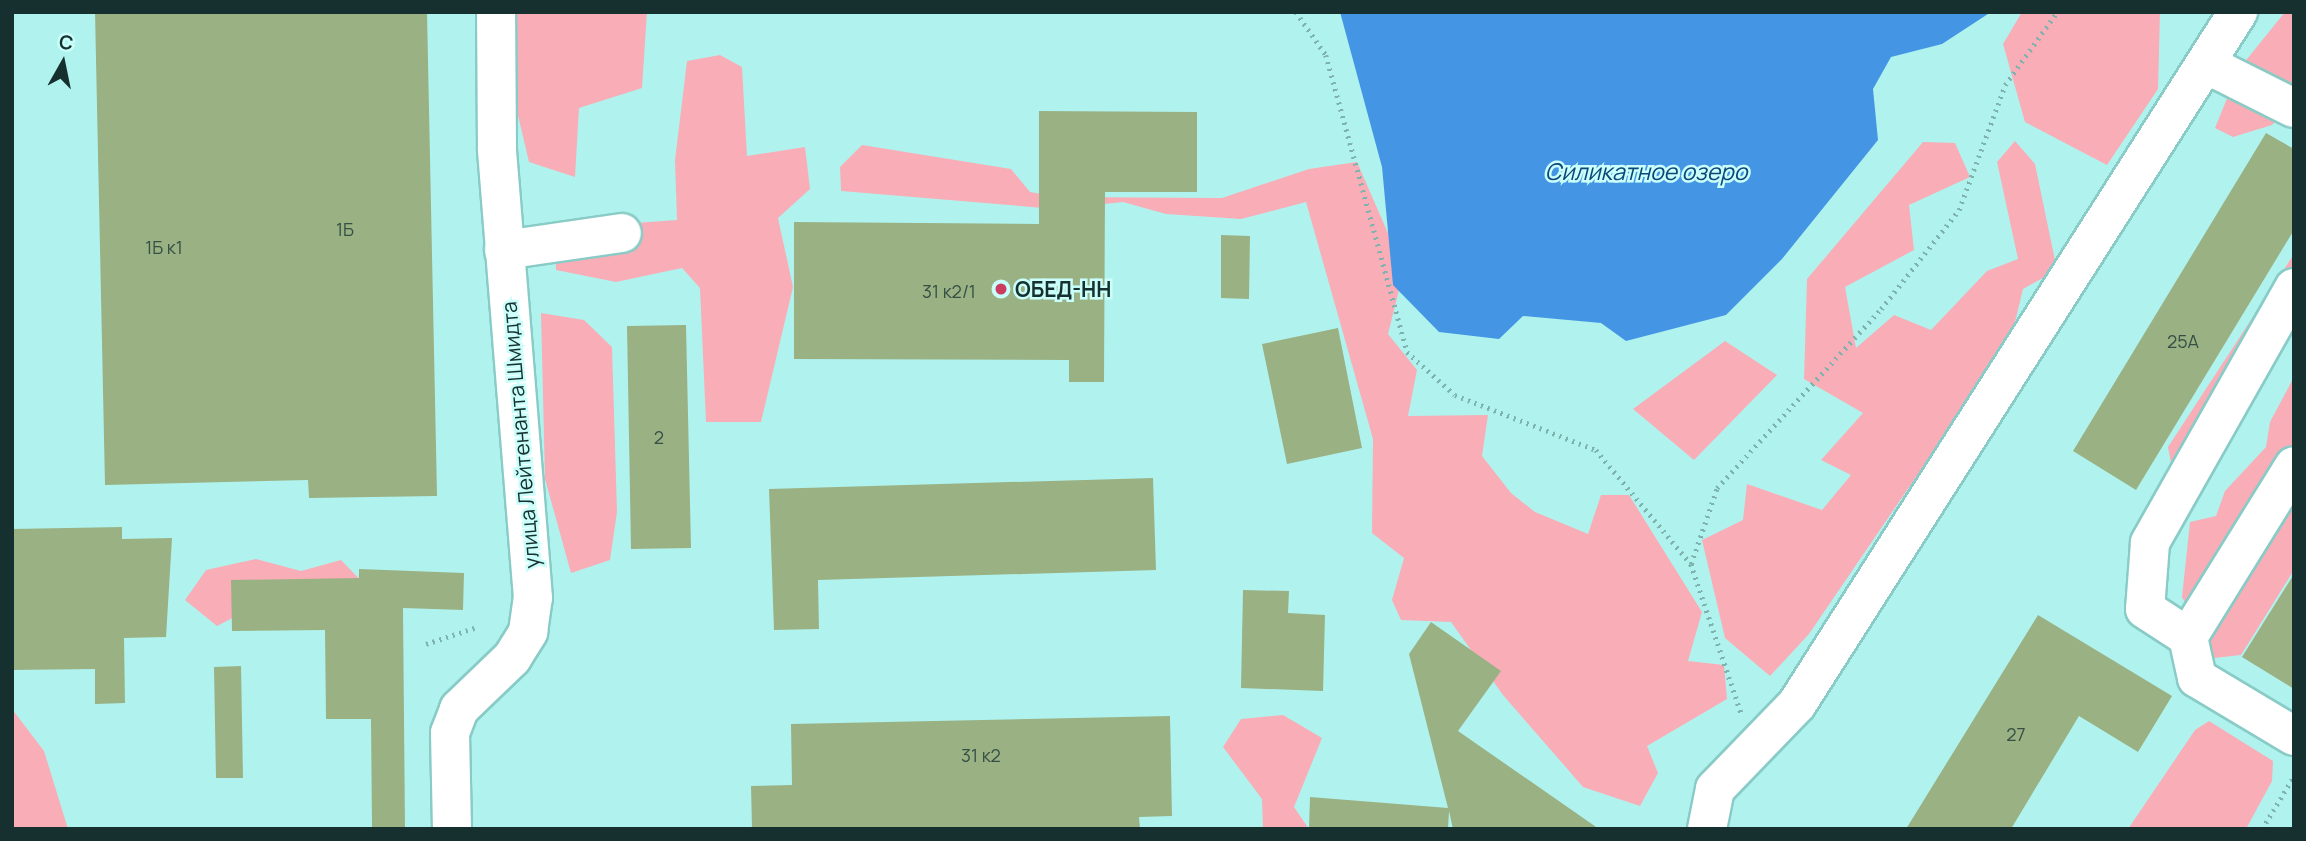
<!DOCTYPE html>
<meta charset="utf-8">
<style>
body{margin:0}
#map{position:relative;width:2306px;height:841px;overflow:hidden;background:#b0f3ee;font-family:Manrope,sans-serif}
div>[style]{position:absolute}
.green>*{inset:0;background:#f9adb7}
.water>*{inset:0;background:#4496e5}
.building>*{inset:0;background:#9ab184}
.path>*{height:4.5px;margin-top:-2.25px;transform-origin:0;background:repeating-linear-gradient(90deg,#7db2ae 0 2px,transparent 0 7px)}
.roads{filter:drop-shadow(2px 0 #89cbc6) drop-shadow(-2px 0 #89cbc6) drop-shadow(0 2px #89cbc6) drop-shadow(0 -2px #89cbc6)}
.minor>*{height:38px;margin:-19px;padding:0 19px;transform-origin:19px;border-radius:19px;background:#fff}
.dots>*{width:19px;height:19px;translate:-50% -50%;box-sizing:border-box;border:4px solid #c9fefa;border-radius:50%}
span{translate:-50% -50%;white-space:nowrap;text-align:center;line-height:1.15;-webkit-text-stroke:5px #c9fefa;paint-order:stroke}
.number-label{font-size:18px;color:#365044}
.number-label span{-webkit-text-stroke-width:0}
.poi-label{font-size:21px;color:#15302e;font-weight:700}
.left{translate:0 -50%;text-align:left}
.street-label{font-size:21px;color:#15302e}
.water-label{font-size:23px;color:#0c477a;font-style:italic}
.frame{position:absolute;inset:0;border:14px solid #15302e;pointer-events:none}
.north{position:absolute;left:28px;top:28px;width:70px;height:70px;-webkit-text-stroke:5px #c9fefa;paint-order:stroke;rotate:9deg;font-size:19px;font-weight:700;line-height:28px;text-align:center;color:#15302e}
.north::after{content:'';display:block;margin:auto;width:24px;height:32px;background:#15302e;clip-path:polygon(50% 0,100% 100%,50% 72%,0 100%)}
</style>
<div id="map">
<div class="green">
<i style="clip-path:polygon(506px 12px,647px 12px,642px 88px,579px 108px,575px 177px,529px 162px,504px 56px)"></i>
<i style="clip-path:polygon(2022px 12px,2160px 12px,2158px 89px,2107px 165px,2025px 122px,2003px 44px)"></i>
<i style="clip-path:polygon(2285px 12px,2294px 12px,2294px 103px,2272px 125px,2233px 137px,2215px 128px,2239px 69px)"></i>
<i style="clip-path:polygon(720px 55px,742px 67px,747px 156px,805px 147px,810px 189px,778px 218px,793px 287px,761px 422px,706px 422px,700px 288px,682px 268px,616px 282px,556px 270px,555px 229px,677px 220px,675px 160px,687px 61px)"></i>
<i style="clip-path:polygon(2015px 141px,2035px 164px,2057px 270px,2023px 289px,2015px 322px,1950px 427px,1809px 634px,1770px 676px,1725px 638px,1702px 540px,1743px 520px,1747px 484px,1822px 510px,1851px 475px,1821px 460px,1863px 413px,1804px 379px,1807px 279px,1923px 142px,1955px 143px,1970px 177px,1909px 205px,1914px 250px,1845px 287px,1856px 348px,1894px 315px,1931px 330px,1987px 271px,2018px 259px,1997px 162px)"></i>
<i style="clip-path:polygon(862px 145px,1011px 169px,1030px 192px,1058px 197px,1222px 198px,1309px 169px,1357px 162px,1404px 270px,1388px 334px,1417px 370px,1408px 416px,1488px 415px,1482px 456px,1511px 493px,1535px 512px,1588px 534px,1601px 495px,1629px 495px,1702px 612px,1688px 661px,1724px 665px,1727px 699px,1647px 746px,1658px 773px,1640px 806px,1583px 787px,1503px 695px,1451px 622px,1401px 620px,1392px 600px,1404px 558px,1372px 533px,1373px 439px,1306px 202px,1241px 219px,1166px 214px,1123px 202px,1056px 209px,841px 191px,840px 167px)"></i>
<i style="clip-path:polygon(2294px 254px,2294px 317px,2172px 468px,2168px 447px)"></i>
<i style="clip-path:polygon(541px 313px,584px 320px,612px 347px,617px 512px,610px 560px,571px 573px,545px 479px)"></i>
<i style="clip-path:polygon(1725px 341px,1777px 375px,1694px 460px,1633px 409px)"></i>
<i style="clip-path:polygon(2294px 377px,2294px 570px,2241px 655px,2214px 658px,2182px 597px,2190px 522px,2216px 516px,2225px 491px,2266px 447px,2270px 422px)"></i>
<i style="clip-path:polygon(256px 559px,301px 571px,341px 560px,369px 589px,258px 605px,217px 626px,185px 600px,206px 570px)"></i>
<i style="clip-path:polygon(12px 709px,44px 751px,68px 829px,12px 829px)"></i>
<i style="clip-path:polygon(1283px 715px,1322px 738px,1294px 807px,1309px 829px,1263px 829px,1262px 799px,1223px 747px,1241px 719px)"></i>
<i style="clip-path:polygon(2209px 721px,2273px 761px,2272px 781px,2246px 829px,2128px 829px,2195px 730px)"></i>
</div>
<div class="water">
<i style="clip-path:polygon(1340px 12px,1991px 12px,1942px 44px,1891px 57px,1873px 89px,1878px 140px,1782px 259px,1726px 315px,1626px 341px,1601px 323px,1523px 316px,1499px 339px,1439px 332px,1393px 285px,1382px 167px)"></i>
</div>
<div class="building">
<i style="clip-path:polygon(95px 12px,427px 12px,437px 496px,309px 498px,308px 480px,105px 485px)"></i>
<i style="clip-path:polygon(1039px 111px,1197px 112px,1197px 192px,1105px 192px,1104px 382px,1069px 382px,1069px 360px,794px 359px,794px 222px,1039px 224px)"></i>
<i style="clip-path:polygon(2266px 133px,2294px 149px,2294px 230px,2136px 490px,2073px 451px)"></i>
<i style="clip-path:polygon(1221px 235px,1250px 236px,1249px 299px,1221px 298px)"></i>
<i style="clip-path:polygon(686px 325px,691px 548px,631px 549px,627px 326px)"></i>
<i style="clip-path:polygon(1338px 328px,1362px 448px,1287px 464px,1262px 344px)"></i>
<i style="clip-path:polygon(1153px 478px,1156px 570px,818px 580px,819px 629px,774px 630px,769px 489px)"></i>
<i style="clip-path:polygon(122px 527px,122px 539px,172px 538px,166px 637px,124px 638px,125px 703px,95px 704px,95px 669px,12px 670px,12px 529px)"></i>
<i style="clip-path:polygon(359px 569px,464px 573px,463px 610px,403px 608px,405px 829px,372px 829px,371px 719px,326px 719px,325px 630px,232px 631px,231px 580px,359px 578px)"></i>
<i style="clip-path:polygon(2294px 574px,2294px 689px,2242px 657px)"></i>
<i style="clip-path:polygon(1243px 590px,1289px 591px,1288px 613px,1325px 615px,1323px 691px,1241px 688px)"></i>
<i style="clip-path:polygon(2038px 615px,2172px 696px,2138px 752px,2079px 716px,2011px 829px,1906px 829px)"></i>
<i style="clip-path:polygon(1431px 622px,1501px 671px,1458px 731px,1599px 829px,1453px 829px,1449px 811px,1448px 829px,1309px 829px,1310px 797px,1448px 808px,1409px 654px)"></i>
<i style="clip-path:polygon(241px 666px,243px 778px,216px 778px,214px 667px)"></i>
<i style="clip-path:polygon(1170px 716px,1172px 816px,1139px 817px,1140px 829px,752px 829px,751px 786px,792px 785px,791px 724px)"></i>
</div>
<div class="path">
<i style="left:1296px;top:12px;width:52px;rotate:55.1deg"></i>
<i style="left:1326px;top:55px;width:308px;rotate:74.7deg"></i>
<i style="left:1407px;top:352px;width:64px;rotate:41.9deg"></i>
<i style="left:1455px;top:395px;width:151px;rotate:21.3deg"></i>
<i style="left:1596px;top:450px;width:148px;rotate:50.2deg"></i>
<i style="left:1691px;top:564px;width:80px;rotate:-71.1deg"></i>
<i style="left:1717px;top:488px;width:243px;rotate:-47.5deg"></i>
<i style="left:1881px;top:309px;width:126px;rotate:-51.8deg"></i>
<i style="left:1959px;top:210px;width:133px;rotate:-69.8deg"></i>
<i style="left:2005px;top:85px;width:90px;rotate:-54.5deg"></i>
<i style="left:1691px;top:564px;width:157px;rotate:71.4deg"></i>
<i style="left:426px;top:644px;width:51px;rotate:-18.4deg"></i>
<i style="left:2262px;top:829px;width:62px;rotate:-58.9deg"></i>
</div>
<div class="roads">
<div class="minor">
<i style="left:2206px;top:64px;width:98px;rotate:26.6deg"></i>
<i style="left:504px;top:250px;width:119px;rotate:-8.2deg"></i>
<i style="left:2294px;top:288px;width:293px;rotate:119.5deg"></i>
<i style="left:2150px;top:543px;width:66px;rotate:94.3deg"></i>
<i style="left:2145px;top:609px;width:51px;rotate:33.1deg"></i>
<i style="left:2188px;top:637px;width:42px;rotate:77.6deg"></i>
<i style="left:2197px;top:678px;width:113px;rotate:30.9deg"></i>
<i style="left:2188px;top:637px;width:201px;rotate:-58.2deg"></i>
<i style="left:452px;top:829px;width:96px;rotate:-91.2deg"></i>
<i style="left:450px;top:733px;width:26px;rotate:-69deg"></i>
<i style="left:459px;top:709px;width:74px;rotate:-43.9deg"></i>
<i style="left:512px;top:658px;width:31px;rotate:-58deg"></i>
<i style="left:528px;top:632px;width:34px;rotate:-82deg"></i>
<i style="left:533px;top:598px;width:451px;rotate:-94.6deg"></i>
<i style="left:497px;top:148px;width:136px;rotate:-90.4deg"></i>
<i style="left:1707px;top:829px;width:41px;rotate:-78.7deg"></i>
<i style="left:1715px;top:789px;width:118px;rotate:-46deg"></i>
<i style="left:1797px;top:704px;width:821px;rotate:-57.49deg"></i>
</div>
</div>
<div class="dots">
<i style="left:1001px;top:289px;background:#cb3c5f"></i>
</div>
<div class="number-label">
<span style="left:345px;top:229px">1Б</span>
<span style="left:164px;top:247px">1Б к1</span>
<span style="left:949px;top:291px">31 к2/1</span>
<span style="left:2183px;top:341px">25А</span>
<span style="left:659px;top:437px">2</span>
<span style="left:2016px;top:734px">27</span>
<span style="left:981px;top:755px">31 к2</span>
</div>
<div class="poi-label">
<span class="left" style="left:1015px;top:289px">ОБЕД-НН</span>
</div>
<div class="street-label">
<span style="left:520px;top:435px;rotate:-95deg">улица Лейтенанта Шмидта</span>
</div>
<div class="water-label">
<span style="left:1646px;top:171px">Силикатное озеро</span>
</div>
<div class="frame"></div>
<div class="north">С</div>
</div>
